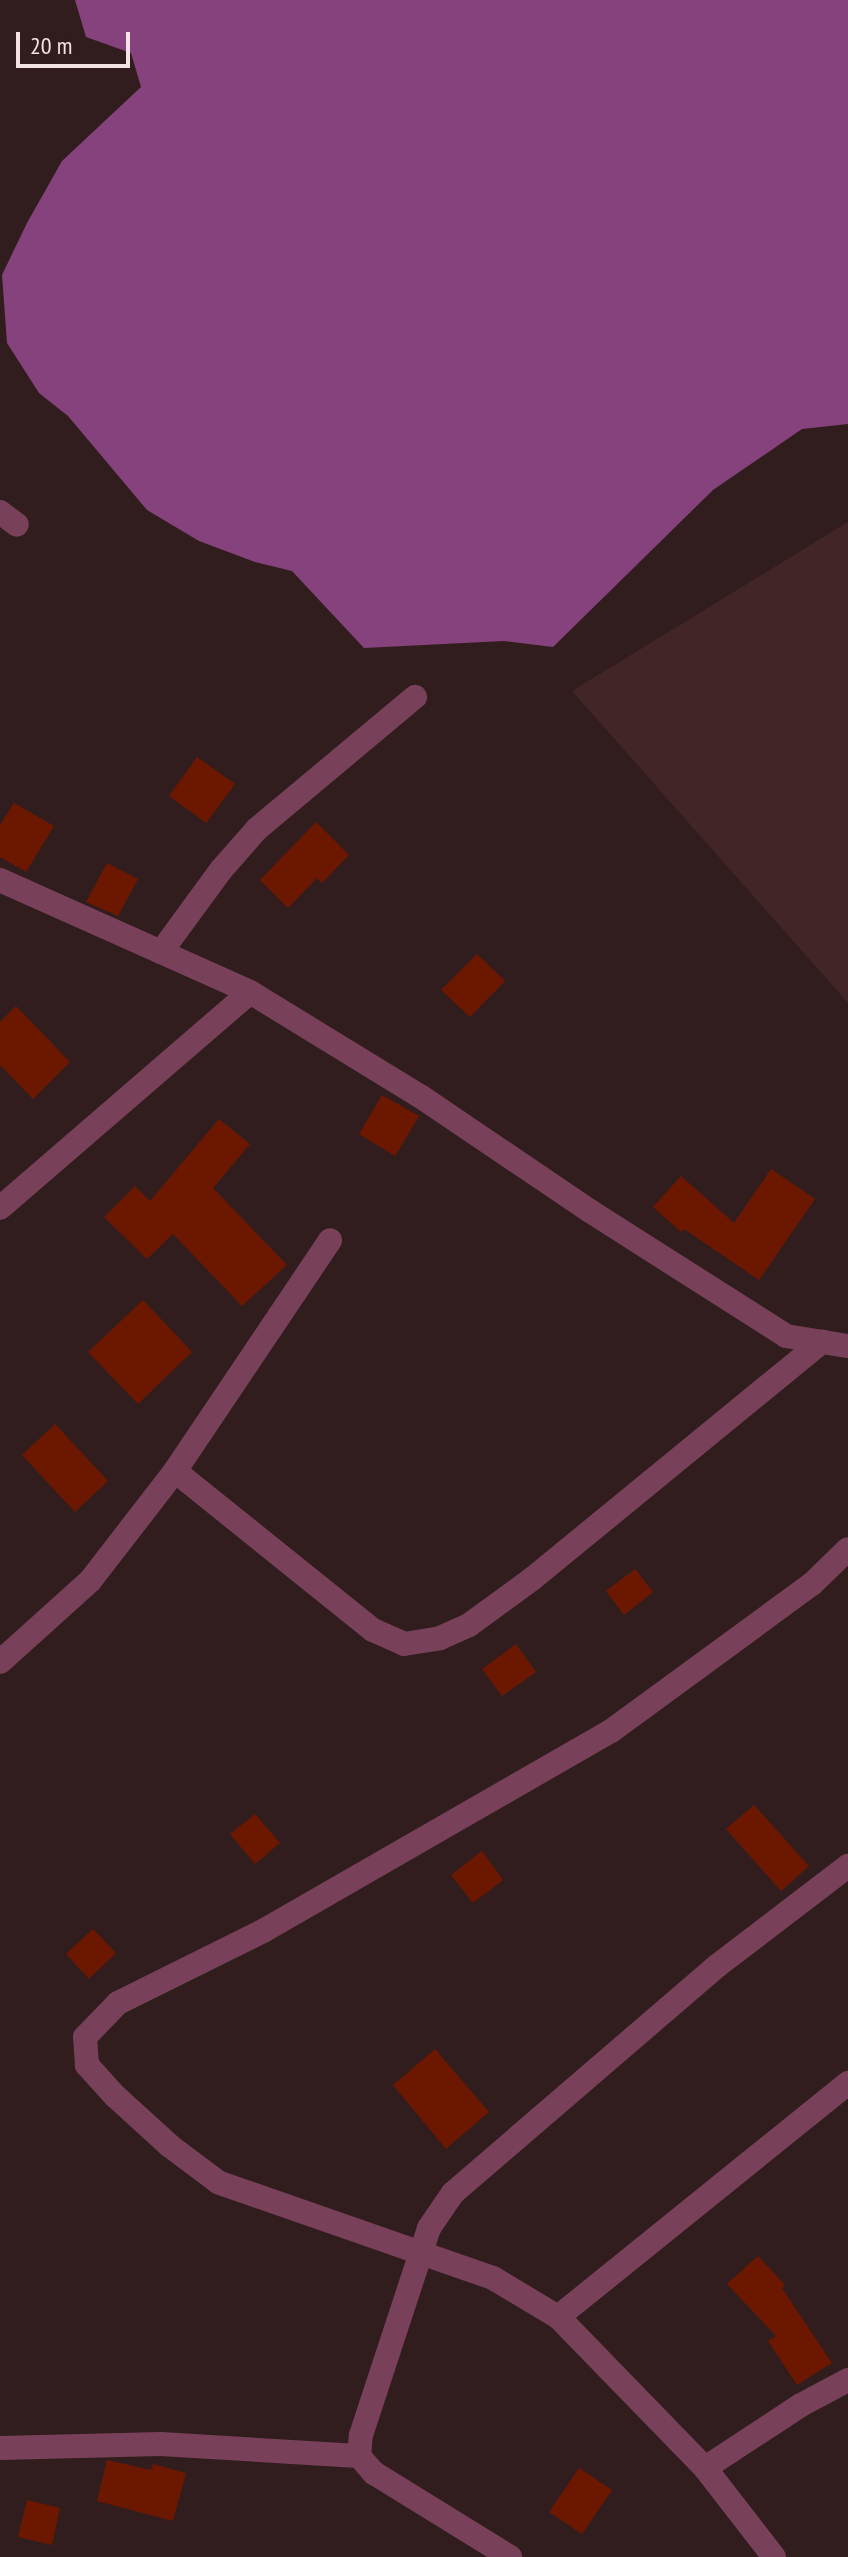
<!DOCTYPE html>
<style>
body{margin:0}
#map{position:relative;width:848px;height:2557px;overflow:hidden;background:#321d1e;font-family:"PT Sans Narrow",sans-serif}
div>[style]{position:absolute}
.built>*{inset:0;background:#412527}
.water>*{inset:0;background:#85427d}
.building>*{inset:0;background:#6c1800}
.minor>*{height:24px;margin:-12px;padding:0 12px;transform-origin:12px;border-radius:12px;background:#784159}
span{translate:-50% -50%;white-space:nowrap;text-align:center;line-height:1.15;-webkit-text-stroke:7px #321d1e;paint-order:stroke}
.scale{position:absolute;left:16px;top:32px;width:114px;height:36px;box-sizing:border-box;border:4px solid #f3e3e4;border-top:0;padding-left:10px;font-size:24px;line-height:28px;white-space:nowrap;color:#f3e3e4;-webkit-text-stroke:6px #321d1e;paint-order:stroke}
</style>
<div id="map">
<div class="built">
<i style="clip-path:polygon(848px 522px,848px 1003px,572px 691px)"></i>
</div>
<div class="water">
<i style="clip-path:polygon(75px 0,848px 0,848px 424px,802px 429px,713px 490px,553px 647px,504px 641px,364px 648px,292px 571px,255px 562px,199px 541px,147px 510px,68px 416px,39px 393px,7px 343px,2px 275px,27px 223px,62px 161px,141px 87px,131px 53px,86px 37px)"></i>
</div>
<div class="building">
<i style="clip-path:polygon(197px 757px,235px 784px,206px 823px,169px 796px)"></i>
<i style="clip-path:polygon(14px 803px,54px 826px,26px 872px,0 857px,0 825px)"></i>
<i style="clip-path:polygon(316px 822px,349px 855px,322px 883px,317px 878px,288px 908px,260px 880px)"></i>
<i style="clip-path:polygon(107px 863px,138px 879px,118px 916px,86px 902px)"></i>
<i style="clip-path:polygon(477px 954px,505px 981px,470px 1017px,441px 990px)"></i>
<i style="clip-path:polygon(16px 1006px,70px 1062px,33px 1099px,0 1065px,0 1022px)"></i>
<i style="clip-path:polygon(382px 1095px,419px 1116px,395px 1156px,359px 1134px)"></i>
<i style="clip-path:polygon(219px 1119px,250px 1144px,213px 1188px,287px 1265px,242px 1306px,173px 1234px,147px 1259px,104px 1217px,135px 1186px,150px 1201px)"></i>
<i style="clip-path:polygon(771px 1169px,815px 1199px,759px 1280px,684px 1229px,681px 1232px,653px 1207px,681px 1176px,734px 1223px)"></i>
<i style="clip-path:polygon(143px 1300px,192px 1352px,138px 1404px,88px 1352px)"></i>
<i style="clip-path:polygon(55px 1424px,108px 1481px,75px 1512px,22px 1455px)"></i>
<i style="clip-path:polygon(635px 1569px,653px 1592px,624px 1615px,606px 1591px)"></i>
<i style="clip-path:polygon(516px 1644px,536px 1672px,502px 1696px,482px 1669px)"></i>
<i style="clip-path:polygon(754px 1805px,809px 1866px,781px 1891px,726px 1829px)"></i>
<i style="clip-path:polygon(255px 1814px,280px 1843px,255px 1864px,230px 1834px)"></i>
<i style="clip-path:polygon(482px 1851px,503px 1880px,473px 1903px,451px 1875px)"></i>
<i style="clip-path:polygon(93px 1929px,116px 1953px,89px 1979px,66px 1954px)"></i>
<i style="clip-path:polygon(435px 2049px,489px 2112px,446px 2149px,393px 2085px)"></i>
<i style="clip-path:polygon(758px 2256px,785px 2285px,782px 2288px,832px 2363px,797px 2385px,768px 2341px,776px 2336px,727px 2284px)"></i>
<i style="clip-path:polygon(107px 2460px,151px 2470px,153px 2464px,186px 2473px,173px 2521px,97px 2501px)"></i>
<i style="clip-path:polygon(579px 2468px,612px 2490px,582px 2534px,549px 2512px)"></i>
<i style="clip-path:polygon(27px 2500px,60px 2508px,52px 2545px,18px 2537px)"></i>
</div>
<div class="minor">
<i style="left:0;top:512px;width:21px;rotate:37deg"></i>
<i style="left:0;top:880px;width:274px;rotate:24.1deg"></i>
<i style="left:250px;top:992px;width:199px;rotate:31.5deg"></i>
<i style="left:420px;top:1096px;width:205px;rotate:34.1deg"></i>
<i style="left:590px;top:1211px;width:232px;rotate:32.5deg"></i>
<i style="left:786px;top:1336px;width:63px;rotate:9.2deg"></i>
<i style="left:161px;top:952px;width:102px;rotate:-53.8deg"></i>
<i style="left:221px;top:870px;width:55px;rotate:-48.7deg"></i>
<i style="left:257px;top:829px;width:206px;rotate:-39.9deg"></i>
<i style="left:0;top:1208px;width:330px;rotate:-40.8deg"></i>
<i style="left:175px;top:1471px;width:254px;rotate:38.8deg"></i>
<i style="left:373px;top:1630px;width:34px;rotate:24deg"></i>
<i style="left:404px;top:1644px;width:36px;rotate:-9deg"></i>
<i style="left:440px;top:1638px;width:32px;rotate:-24deg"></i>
<i style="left:469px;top:1625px;width:78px;rotate:-36.1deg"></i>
<i style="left:532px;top:1579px;width:375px;rotate:-39.3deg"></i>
<i style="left:0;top:1662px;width:121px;rotate:-42deg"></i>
<i style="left:90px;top:1581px;width:139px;rotate:-52.3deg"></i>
<i style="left:175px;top:1471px;width:278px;rotate:-56.1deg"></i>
<i style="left:558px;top:2317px;width:373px;rotate:-38.9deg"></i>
<i style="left:0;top:2448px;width:161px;rotate:-1.4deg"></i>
<i style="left:161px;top:2444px;width:198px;rotate:3.5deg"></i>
<i style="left:359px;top:2456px;width:21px;rotate:-85deg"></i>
<i style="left:361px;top:2435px;width:218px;rotate:-71.8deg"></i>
<i style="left:429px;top:2228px;width:42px;rotate:-55.6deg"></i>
<i style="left:453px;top:2193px;width:348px;rotate:-40.7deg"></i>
<i style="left:717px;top:1966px;width:165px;rotate:-37.4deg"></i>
<i style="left:359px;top:2456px;width:23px;rotate:49deg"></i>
<i style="left:374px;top:2473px;width:160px;rotate:31.7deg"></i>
<i style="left:705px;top:2468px;width:115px;rotate:-33.3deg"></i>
<i style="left:801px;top:2405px;width:53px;rotate:-28deg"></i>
<i style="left:774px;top:2557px;width:113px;rotate:-127.8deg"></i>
<i style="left:705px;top:2468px;width:211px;rotate:-134.2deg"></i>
<i style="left:558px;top:2317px;width:76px;rotate:-149deg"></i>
<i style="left:493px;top:2278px;width:291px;rotate:-160.8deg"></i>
<i style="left:218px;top:2182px;width:60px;rotate:-143.1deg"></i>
<i style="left:170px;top:2146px;width:74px;rotate:-137.7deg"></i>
<i style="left:115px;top:2096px;width:42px;rotate:-132.1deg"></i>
<i style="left:87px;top:2065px;width:28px;rotate:-94deg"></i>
<i style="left:85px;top:2037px;width:47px;rotate:-45.9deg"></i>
<i style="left:118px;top:2003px;width:162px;rotate:-26.4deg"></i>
<i style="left:263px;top:1931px;width:401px;rotate:-29.9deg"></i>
<i style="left:611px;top:1731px;width:249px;rotate:-36.2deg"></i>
<i style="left:812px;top:1584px;width:50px;rotate:-44.2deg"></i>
</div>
<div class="scale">20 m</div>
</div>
